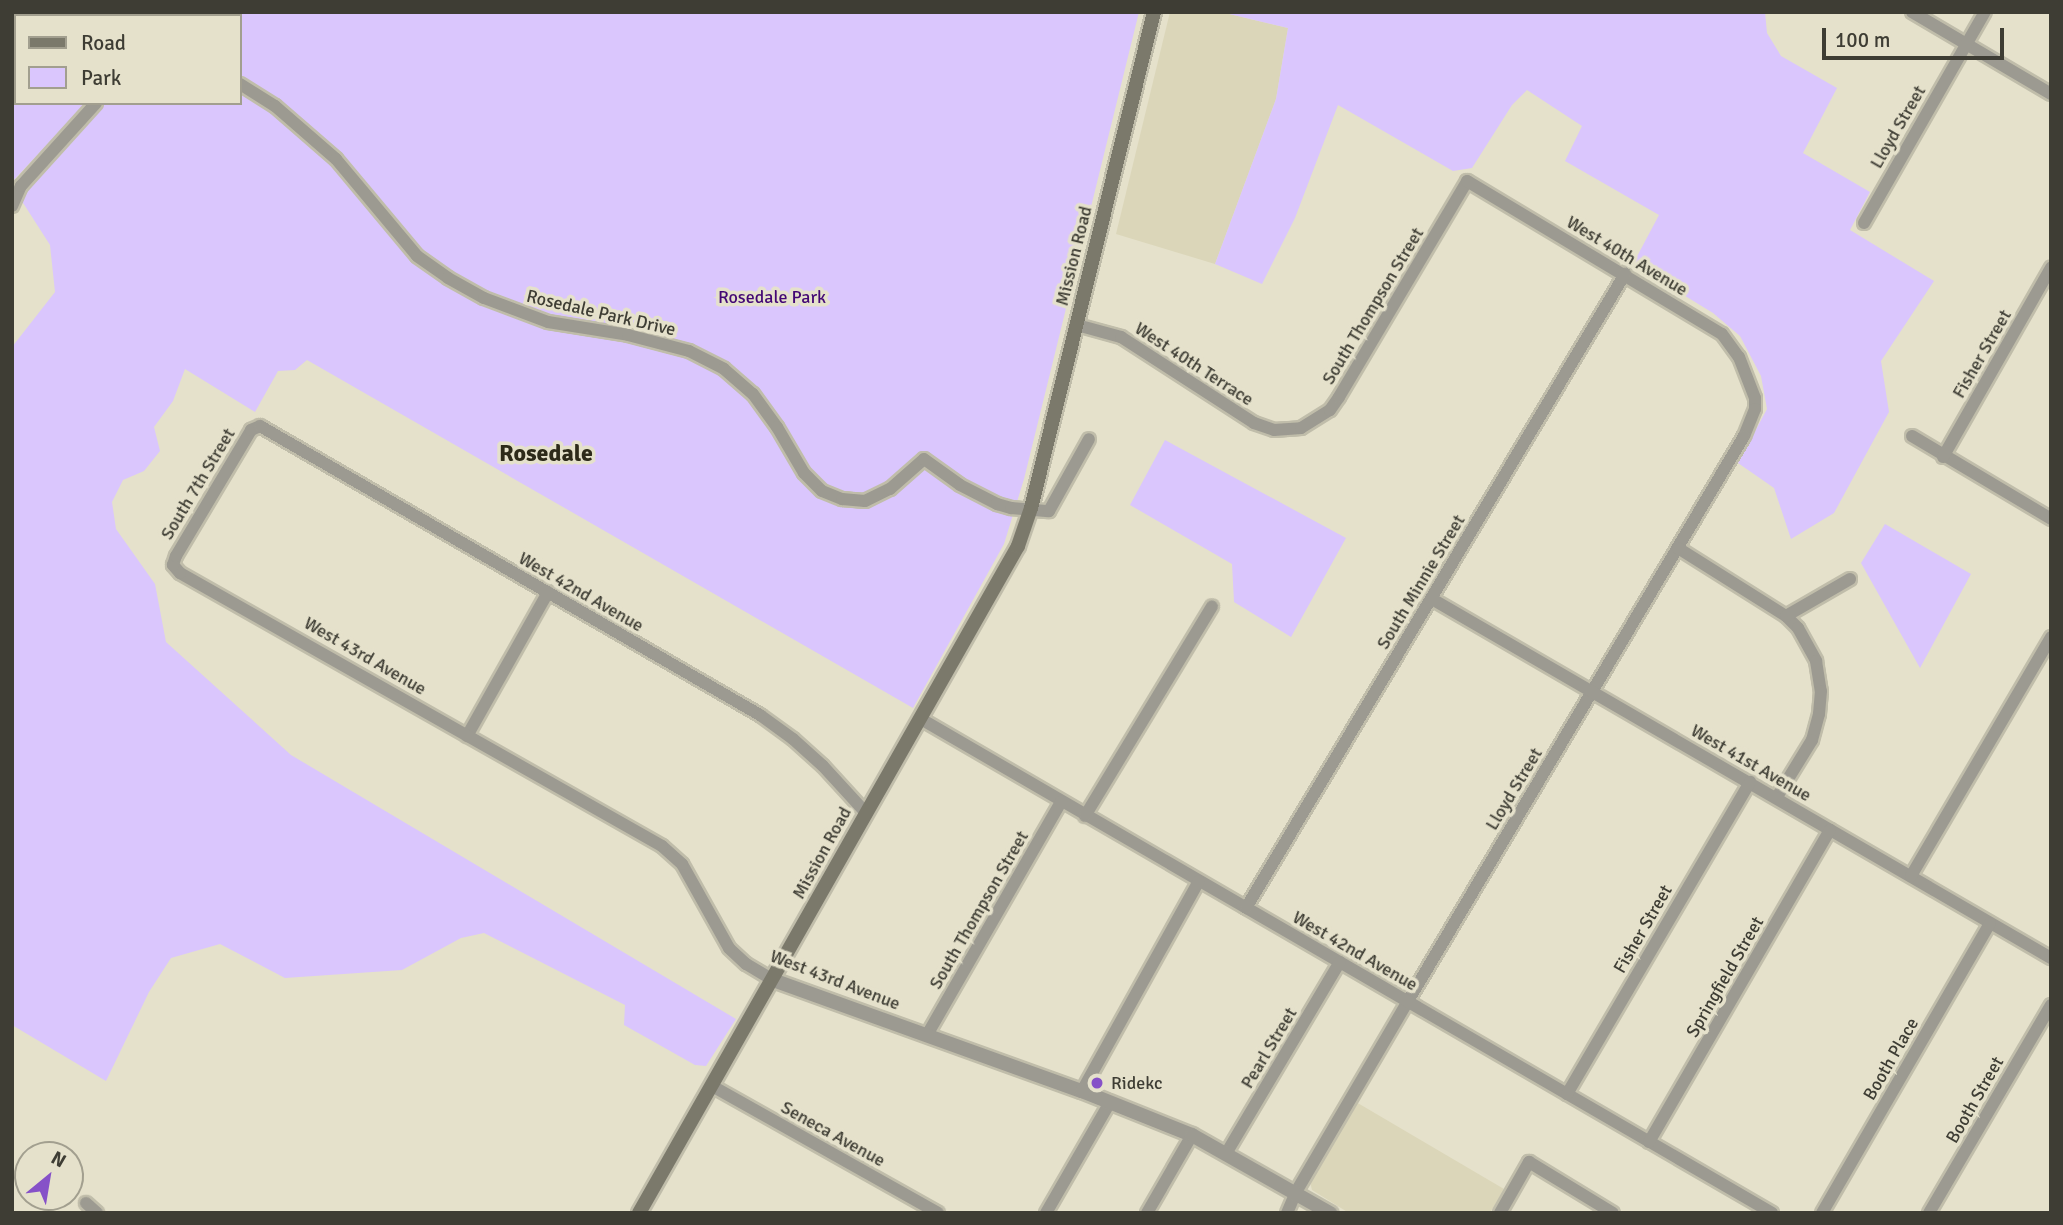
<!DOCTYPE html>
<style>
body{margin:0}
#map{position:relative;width:2063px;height:1225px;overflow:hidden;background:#e5e1cb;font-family:Signika,sans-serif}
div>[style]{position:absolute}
.built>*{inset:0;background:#dbd6b9}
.green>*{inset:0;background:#dac6fd}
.roads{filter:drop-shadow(2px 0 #c0bdaa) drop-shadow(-2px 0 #c0bdaa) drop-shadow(0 2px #c0bdaa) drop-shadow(0 -2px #c0bdaa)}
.minor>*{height:12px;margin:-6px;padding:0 6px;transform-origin:6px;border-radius:6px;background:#9c9a91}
.tertiary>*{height:14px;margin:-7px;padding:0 7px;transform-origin:7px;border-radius:7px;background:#9c9a91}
.secondary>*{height:14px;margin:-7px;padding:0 7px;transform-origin:7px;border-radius:7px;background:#7b796b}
.dots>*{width:19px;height:19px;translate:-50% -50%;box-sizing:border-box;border:4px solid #e5e1cb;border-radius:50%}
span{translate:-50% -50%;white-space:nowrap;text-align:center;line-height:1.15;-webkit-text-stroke:7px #e5e1cb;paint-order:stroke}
.street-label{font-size:18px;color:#3e3d34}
.park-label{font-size:18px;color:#430774}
.poi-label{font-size:18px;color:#3e3d34}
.left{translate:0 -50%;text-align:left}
.district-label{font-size:24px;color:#2d2a19;font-weight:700}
.frame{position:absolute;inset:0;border:14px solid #3e3d34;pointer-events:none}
.legend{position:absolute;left:14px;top:14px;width:228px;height:91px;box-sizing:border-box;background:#e5e1cb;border:2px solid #a29f8f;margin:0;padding:9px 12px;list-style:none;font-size:21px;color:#3e3d34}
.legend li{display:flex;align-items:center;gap:14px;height:35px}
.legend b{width:35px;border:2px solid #a29f8f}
.north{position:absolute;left:14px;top:1141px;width:70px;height:70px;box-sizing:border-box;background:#e5e1cb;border:2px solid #a29f8f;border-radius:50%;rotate:30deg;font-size:19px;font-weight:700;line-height:28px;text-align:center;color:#3e3d34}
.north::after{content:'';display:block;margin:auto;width:24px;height:32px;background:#8651c8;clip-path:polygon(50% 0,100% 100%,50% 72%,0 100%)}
.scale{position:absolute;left:1822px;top:28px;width:182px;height:32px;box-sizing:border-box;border:4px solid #3e3d34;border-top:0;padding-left:9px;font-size:21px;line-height:24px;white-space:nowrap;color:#3e3d34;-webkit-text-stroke:5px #e5e1cb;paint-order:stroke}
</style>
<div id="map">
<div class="built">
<i style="clip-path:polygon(1170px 12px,1221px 12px,1288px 28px,1276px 99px,1215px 264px,1116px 234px)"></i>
<i style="clip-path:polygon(1356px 1102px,1504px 1189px,1490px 1213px,1349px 1213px,1312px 1190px,1310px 1182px)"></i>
</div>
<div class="green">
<i style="clip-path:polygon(12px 12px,148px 12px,147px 16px,16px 16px,16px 103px,86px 103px,12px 182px)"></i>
<i style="clip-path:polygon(157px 12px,1139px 12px,1024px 479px,1004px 544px,913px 708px,307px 360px,295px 370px,278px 371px,255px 412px,185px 369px,173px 401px,154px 427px,160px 451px,144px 471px,123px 480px,112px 502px,116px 529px,155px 584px,166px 642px,291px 755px,736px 1019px,706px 1066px,695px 1065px,624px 1025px,625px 1005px,484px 933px,461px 938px,402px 970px,285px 978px,220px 944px,171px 958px,149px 992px,106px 1081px,12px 1025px,12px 347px,55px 292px,50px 245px,18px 195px,96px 103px,240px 103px,240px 16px,156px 16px)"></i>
<i style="clip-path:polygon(1221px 12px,1765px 12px,1767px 33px,1781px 56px,1837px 88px,1803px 153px,1870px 192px,1850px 230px,1934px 281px,1881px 361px,1889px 412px,1834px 513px,1791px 539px,1774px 488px,1738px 463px,1767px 409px,1761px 376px,1740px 336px,1713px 313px,1633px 264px,1659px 215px,1565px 161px,1582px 126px,1527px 90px,1512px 105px,1472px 168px,1453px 171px,1338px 105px,1295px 218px,1262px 284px,1215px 264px,1276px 99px,1288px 28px)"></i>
<i style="clip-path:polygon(1165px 440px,1346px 538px,1291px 637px,1234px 602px,1232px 564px,1130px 505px)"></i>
<i style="clip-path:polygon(1885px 524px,1971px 574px,1920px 668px,1861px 563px)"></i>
</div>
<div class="roads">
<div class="minor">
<i style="left:1912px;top:12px;width:161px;rotate:30.5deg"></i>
<i style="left:156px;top:16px;width:4px;rotate:-76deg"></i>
<i style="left:240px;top:84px;width:41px;rotate:32.2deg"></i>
<i style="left:275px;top:106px;width:81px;rotate:41deg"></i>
<i style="left:336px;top:159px;width:126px;rotate:50.1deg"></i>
<i style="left:417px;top:256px;width:38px;rotate:35deg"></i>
<i style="left:448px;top:278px;width:41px;rotate:29.1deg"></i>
<i style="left:484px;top:298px;width:68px;rotate:20.6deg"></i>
<i style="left:548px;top:322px;width:81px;rotate:9.2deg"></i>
<i style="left:628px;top:335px;width:63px;rotate:14.7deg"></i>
<i style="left:689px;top:351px;width:39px;rotate:27deg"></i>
<i style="left:724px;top:369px;width:38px;rotate:41deg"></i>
<i style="left:753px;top:394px;width:41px;rotate:54deg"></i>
<i style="left:777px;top:427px;width:53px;rotate:59.6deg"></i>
<i style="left:804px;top:473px;width:25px;rotate:45deg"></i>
<i style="left:822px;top:491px;width:22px;rotate:22deg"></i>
<i style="left:842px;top:499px;width:23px;rotate:5deg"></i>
<i style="left:865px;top:501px;width:28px;rotate:-26deg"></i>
<i style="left:890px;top:489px;width:45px;rotate:-41.4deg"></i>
<i style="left:924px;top:459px;width:44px;rotate:35.8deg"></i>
<i style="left:960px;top:485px;width:42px;rotate:27.2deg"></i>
<i style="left:997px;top:504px;width:15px;rotate:16deg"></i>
<i style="left:1011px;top:508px;width:38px;rotate:5deg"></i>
<i style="left:1049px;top:511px;width:82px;rotate:-60.9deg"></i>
<i style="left:12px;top:206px;width:22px;rotate:-66deg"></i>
<i style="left:21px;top:186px;width:112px;rotate:-47.9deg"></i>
<i style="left:1864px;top:223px;width:243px;rotate:-60.2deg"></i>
<i style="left:1077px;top:325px;width:46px;rotate:15.3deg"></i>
<i style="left:1121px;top:337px;width:158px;rotate:32.9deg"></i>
<i style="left:1254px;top:423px;width:21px;rotate:19deg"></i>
<i style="left:1274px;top:430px;width:27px;rotate:-4deg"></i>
<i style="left:1301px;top:428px;width:34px;rotate:-32deg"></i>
<i style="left:1330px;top:410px;width:16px;rotate:-55deg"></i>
<i style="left:1339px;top:397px;width:251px;rotate:-59.3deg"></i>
<i style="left:1467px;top:181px;width:297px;rotate:31deg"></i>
<i style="left:1722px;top:334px;width:29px;rotate:54deg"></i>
<i style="left:1739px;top:357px;width:44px;rotate:68.7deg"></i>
<i style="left:1755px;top:398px;width:11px;rotate:90deg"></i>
<i style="left:1755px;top:409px;width:29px;rotate:112deg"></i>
<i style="left:1744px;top:436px;width:657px;rotate:120.74deg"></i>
<i style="left:1408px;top:1001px;width:221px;rotate:120.4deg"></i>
<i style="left:1296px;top:1192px;width:23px;rotate:113deg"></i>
<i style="left:1912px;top:436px;width:162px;rotate:30.8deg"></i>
<i style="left:1943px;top:457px;width:218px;rotate:-60.3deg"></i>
<i style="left:1678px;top:548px;width:128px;rotate:32.2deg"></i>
<i style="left:1786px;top:616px;width:17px;rotate:45deg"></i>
<i style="left:1798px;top:628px;width:38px;rotate:61deg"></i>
<i style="left:1816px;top:661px;width:30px;rotate:81deg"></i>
<i style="left:1821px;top:691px;width:23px;rotate:95deg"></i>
<i style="left:1819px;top:714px;width:27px;rotate:105deg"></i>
<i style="left:1812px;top:740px;width:67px;rotate:121.6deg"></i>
<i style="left:1432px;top:599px;width:716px;rotate:30.11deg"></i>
<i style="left:1786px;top:616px;width:74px;rotate:-30deg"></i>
<i style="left:921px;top:719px;width:984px;rotate:30.13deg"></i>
<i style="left:467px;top:736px;width:165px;rotate:-60.6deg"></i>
<i style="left:1085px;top:816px;width:245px;rotate:-58.8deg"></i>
<i style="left:1911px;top:876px;width:277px;rotate:-59.6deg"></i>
<i style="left:1246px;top:908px;width:739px;rotate:-59.13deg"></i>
<i style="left:773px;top:980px;width:31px;rotate:-149deg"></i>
<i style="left:746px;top:964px;width:23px;rotate:-137deg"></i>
<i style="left:729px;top:948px;width:96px;rotate:-119.2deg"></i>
<i style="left:682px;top:864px;width:27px;rotate:-138deg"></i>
<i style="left:662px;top:846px;width:554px;rotate:-150.47deg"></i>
<i style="left:180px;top:573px;width:11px;rotate:-131deg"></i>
<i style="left:173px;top:565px;width:9px;rotate:-72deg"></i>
<i style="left:176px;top:556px;width:147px;rotate:-59.2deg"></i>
<i style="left:251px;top:430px;width:10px;rotate:-24deg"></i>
<i style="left:260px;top:426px;width:578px;rotate:30.03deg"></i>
<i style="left:760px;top:715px;width:41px;rotate:36deg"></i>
<i style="left:793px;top:739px;width:40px;rotate:42deg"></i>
<i style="left:823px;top:766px;width:64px;rotate:47.5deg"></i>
<i style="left:927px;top:1035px;width:269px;rotate:-60.1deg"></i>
<i style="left:712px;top:1086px;width:259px;rotate:29.3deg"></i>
<i style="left:1082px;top:1091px;width:240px;rotate:-60.9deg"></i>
<i style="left:1567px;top:1094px;width:362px;rotate:-59.6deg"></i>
<i style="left:1649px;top:1142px;width:361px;rotate:-59.9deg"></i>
<i style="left:1227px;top:1152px;width:221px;rotate:-59.3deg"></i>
<i style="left:86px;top:1203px;width:15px;rotate:42deg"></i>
<i style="left:1046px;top:1213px;width:128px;rotate:-60deg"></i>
<i style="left:1147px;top:1213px;width:90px;rotate:-60deg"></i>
<i style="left:1500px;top:1213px;width:59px;rotate:-60.4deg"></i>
<i style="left:1529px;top:1162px;width:98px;rotate:31.3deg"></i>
<i style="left:1822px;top:1213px;width:335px;rotate:-59.9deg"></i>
<i style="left:1929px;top:1213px;width:241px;rotate:-59.6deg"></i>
</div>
<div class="tertiary">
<i style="left:773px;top:980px;width:328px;rotate:19.8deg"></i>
<i style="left:1082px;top:1091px;width:118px;rotate:21.8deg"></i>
<i style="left:1192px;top:1135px;width:159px;rotate:29.5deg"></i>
</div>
<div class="secondary">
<i style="left:639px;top:1213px;width:767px;rotate:-60.39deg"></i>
<i style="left:1018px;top:546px;width:40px;rotate:-71.1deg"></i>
<i style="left:1031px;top:508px;width:511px;rotate:-76.07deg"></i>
</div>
</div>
<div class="dots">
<i style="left:1097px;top:1083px;background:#8651c8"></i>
</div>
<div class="street-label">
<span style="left:1898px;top:127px;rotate:-60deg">Lloyd Street</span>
<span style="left:1074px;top:256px;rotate:-76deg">Mission Road</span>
<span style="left:1627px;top:256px;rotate:31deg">West 40th Avenue</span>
<span style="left:1373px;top:306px;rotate:-59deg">South Thompson Street</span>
<span style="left:601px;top:313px;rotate:13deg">Rosedale Park Drive</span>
<span style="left:1982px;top:354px;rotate:-60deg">Fisher Street</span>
<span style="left:1194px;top:364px;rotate:33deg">West 40th Terrace</span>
<span style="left:198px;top:484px;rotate:-59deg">South 7th Street</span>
<span style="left:1421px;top:582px;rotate:-59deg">South Minnie Street</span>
<span style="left:581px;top:592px;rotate:30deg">West 42nd Avenue</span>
<span style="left:365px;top:656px;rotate:30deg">West 43rd Avenue</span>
<span style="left:1751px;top:763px;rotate:30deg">West 41st Avenue</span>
<span style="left:1514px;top:789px;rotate:-59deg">Lloyd Street</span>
<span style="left:822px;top:853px;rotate:-61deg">Mission Road</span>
<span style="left:979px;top:910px;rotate:-60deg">South Thompson Street</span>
<span style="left:1643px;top:929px;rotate:-60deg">Fisher Street</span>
<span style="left:1355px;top:951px;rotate:30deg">West 42nd Avenue</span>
<span style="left:1725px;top:977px;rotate:-60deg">Springfield Street</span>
<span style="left:835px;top:980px;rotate:21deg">West 43rd Avenue</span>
<span style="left:1269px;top:1048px;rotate:-59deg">Pearl Street</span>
<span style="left:1891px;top:1059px;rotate:-60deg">Booth Place</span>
<span style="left:1975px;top:1100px;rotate:-60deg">Booth Street</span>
<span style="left:833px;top:1134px;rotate:29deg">Seneca Avenue</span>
</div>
<div class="park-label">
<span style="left:772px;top:297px">Rosedale Park</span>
</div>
<div class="poi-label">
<span class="left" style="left:1111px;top:1083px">Ridekc</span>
</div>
<div class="district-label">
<span style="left:546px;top:454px">Rosedale</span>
</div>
<div class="frame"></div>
<ul class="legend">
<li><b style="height:9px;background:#7b796b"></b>Road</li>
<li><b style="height:19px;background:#dac6fd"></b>Park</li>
</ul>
<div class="north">N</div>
<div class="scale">100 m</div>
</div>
